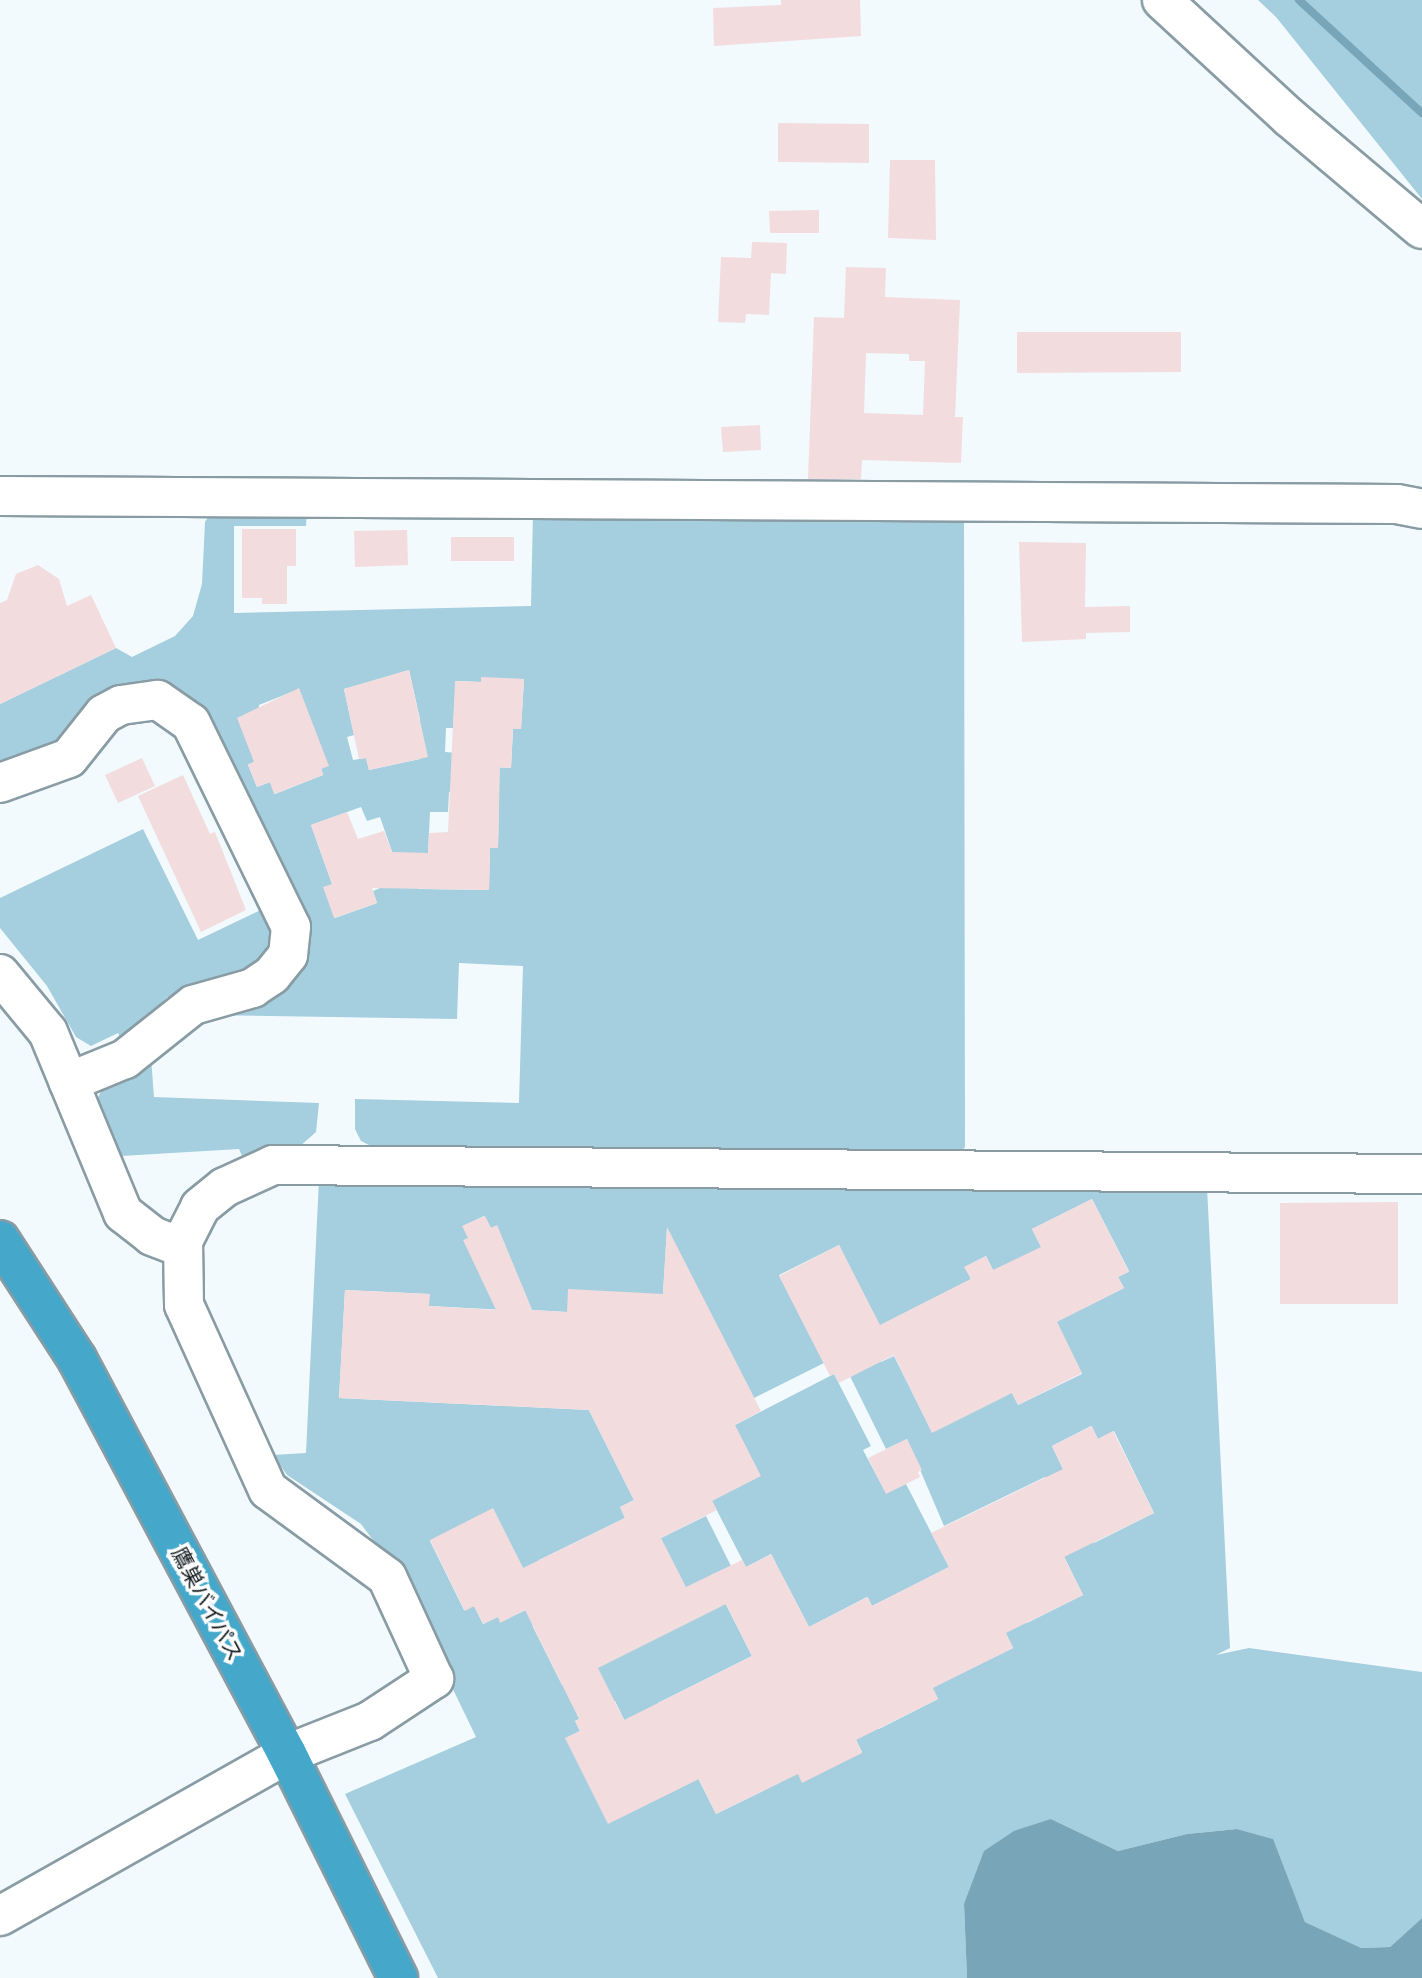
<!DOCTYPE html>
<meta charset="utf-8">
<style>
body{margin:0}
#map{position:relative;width:1422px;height:1978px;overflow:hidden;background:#f2fafe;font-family:"PT Sans Narrow","Noto Sans JP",sans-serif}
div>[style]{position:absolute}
.green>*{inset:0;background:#a5cede}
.water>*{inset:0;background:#78a5b7}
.stream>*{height:8px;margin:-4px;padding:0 4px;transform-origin:4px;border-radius:4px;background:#78a5b7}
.building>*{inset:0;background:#f2dcde}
.roads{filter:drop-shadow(2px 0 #899ca4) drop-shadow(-2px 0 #899ca4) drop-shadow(0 2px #899ca4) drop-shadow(0 -2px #899ca4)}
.minor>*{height:38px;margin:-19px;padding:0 19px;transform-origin:19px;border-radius:19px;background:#fff}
.highway>*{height:38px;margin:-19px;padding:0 19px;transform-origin:19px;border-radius:19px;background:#45a8cb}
span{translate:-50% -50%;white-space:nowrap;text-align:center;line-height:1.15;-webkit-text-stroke:7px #fff;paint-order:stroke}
.street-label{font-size:21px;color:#171f22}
</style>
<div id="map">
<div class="green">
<i style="clip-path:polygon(1258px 0,1422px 0,1422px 199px,1276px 17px)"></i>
<i style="clip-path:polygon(evenodd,307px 508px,306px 526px,234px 526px,234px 613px,531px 606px,533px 512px,964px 508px,965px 1147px,954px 1160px,379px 1150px,361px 1141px,355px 1129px,355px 1099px,519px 1103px,523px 966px,459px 963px,457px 1019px,209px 1015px,298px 964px,186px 699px,61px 741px,0 768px,0 704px,116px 648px,132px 657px,175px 636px,193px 616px,202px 584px,205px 522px,211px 513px,307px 508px,409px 670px,420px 719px,420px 759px,369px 770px,366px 758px,353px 760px,347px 737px,354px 735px,344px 689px,409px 670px,307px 508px,481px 678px,524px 679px,521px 729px,513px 729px,511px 768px,459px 765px,459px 753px,445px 752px,446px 728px,453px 728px,456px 681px,481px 682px,481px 678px,307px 508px,299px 689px,323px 775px,275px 794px,270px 782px,257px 787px,248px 765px,254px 762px,259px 705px,299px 689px,307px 508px,449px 792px,499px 798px,498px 848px,490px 848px,489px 890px,418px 889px,419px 853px,428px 853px,430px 812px,448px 812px,449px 792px,307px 508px,361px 807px,367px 821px,380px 817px,396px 863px,385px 886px,373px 891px,377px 903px,335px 918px,332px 884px,311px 825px,361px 807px)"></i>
<i style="clip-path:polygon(143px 829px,198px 940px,271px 905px,272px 954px,258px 971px,184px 989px,166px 998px,143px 1026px,122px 1042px,118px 1033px,91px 1046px,76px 1037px,47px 986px,0 928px,0 898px)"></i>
<i style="clip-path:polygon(151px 1058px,154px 1097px,319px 1103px,316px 1132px,299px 1147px,246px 1165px,239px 1149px,121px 1156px,97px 1099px,107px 1081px)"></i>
<i style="clip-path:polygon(evenodd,319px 1179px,1207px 1187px,1230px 1648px,1216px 1655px,1249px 1648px,1422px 1672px,1422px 1918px,1390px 1947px,1360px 1948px,1305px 1922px,1272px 1839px,1237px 1829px,1187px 1834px,1118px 1851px,1051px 1819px,964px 1904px,967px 1978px,438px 1978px,345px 1794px,476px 1737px,396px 1571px,361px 1524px,287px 1475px,273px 1455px,306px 1453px,319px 1179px,1092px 1199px,1129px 1271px,1118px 1277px,1124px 1288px,1082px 1309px,1049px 1306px,1082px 1374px,1018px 1405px,977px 1322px,932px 1432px,894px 1356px,881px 1362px,871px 1341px,840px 1356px,886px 1449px,907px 1439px,944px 1526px,1045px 1477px,1054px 1494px,1071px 1486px,1052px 1446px,1091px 1426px,1098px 1439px,1114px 1431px,1154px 1513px,1094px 1543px,1074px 1502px,1044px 1516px,1083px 1595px,1027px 1623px,972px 1564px,1013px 1648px,952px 1678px,897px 1616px,938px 1699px,879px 1729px,823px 1673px,862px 1752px,802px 1782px,765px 1695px,779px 1783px,716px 1814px,684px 1750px,566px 1738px,580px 1731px,575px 1721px,615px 1701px,634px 1740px,658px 1703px,752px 1656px,711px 1575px,731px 1566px,706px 1516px,661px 1538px,562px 1685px,533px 1627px,530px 1608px,501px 1622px,498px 1617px,483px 1624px,474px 1606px,464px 1610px,430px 1541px,493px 1509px,532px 1586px,539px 1560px,625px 1518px,620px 1507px,634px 1500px,589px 1410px,339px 1398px,345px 1290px,429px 1294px,429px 1306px,506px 1310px,463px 1226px,484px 1216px,491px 1228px,497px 1226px,532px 1310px,567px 1312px,663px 1294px,667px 1228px,754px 1398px,824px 1363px,779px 1275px,839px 1245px,871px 1309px,873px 1329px,971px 1279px,965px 1267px,986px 1256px,993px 1270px,1053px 1270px,1032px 1229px,1092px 1199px)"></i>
<i style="clip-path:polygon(834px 1374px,871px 1446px,863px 1450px,886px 1493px,906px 1484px,949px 1567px,872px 1606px,867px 1597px,809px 1627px,771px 1554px,746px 1567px,712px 1501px,735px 1425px)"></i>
</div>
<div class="water">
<i style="clip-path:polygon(1051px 1819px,1118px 1851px,1187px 1834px,1237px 1829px,1273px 1839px,1305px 1922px,1361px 1948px,1390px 1947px,1422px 1918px,1422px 1978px,967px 1978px,964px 1904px,984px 1851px,1014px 1831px)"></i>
</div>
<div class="stream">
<i style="left:1299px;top:0;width:167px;rotate:42.6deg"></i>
</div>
<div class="building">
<i style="clip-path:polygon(781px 0,860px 0,861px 36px,714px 46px,713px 8px,781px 5px)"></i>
<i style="clip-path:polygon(778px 123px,869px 124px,869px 163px,778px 162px)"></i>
<i style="clip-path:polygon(890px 160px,935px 160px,936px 240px,888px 238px)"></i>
<i style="clip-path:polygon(819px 210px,819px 233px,770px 233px,769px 211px)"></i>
<i style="clip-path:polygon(752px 242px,787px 243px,786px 274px,771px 273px,769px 315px,746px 314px,745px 323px,718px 322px,721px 257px,751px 258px)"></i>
<i style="clip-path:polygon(evenodd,846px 267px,886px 268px,885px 297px,960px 300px,955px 417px,963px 417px,961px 463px,862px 460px,861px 479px,808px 479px,814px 317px,844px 318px,846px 267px,866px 353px,909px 354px,909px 361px,925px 361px,923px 415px,864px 413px,866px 353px)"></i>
<i style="clip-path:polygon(1017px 332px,1181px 332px,1181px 372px,1017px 373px)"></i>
<i style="clip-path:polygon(760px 425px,761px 450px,723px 452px,721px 427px)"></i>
<i style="clip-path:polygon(242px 529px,296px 529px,296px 566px,287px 566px,287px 604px,262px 604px,262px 598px,242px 598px)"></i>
<i style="clip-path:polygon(407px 530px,408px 565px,355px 567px,354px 531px)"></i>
<i style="clip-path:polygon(451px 537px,514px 537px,514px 561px,451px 561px)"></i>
<i style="clip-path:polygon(1019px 542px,1086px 543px,1085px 607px,1130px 606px,1130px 632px,1086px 633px,1086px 639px,1022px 642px)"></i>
<i style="clip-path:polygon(38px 565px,59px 579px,67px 606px,91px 595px,116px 648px,0 704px,0 603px,7px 600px,16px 574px)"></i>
<i style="clip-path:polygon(409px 670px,428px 757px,369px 770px,366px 758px,359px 759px,344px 689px)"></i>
<i style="clip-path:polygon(481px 677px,524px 679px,521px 729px,513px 729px,511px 768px,500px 767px,498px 848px,490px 848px,489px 890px,372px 888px,377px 903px,334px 918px,323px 887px,332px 884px,311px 825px,347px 812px,358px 839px,384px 831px,392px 852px,428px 853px,429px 833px,448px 832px,455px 681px,481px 682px)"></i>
<i style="clip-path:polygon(299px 688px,329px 766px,321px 769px,323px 775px,274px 794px,270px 782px,257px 787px,248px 764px,254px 762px,237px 718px)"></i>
<i style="clip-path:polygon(142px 758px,155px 786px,118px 803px,105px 775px)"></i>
<i style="clip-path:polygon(183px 775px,210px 834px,215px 832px,246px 910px,201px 932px,138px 796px)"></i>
<i style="clip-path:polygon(1092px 1199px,1129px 1272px,1118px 1277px,1124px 1288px,1057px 1322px,1082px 1373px,1018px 1405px,1012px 1393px,932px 1433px,894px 1355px,839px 1383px,834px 1374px,830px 1376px,779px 1276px,839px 1245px,880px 1325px,971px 1279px,964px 1267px,986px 1256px,993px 1270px,1041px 1247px,1032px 1229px)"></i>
<i style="clip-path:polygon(1398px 1202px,1398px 1304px,1280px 1304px,1280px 1203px)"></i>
<i style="clip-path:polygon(evenodd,485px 1216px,491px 1228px,497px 1225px,532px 1310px,567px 1312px,568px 1289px,663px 1294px,667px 1227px,761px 1411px,735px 1425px,761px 1476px,712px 1501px,717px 1510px,661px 1538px,686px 1587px,742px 1560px,746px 1567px,771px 1554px,809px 1627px,868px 1597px,872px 1606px,949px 1567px,931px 1533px,1063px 1469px,1052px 1446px,1092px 1426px,1098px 1439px,1113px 1431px,1154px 1513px,1064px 1557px,1083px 1595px,1006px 1633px,1013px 1648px,933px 1688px,938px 1699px,856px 1740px,862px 1753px,802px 1783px,798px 1774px,716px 1814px,699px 1779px,608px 1824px,565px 1738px,580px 1731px,575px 1721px,579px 1719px,525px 1610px,500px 1623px,498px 1617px,483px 1624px,474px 1606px,465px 1611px,430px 1540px,493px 1508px,523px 1568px,625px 1518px,620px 1507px,634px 1500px,589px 1410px,339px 1398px,345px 1290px,430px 1294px,429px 1306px,496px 1310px,463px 1240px,468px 1238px,462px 1226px,485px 1216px,726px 1604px,752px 1656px,624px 1720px,598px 1668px,726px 1604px)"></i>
<i style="clip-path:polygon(907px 1439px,922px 1470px,918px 1472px,920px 1477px,886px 1494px,868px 1458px)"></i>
</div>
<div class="roads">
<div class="minor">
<i style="left:1162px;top:0;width:174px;rotate:42.7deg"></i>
<i style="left:1290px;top:118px;width:172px;rotate:40.1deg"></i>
<i style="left:0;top:496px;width:1397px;rotate:0.33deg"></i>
<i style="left:1397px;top:504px;width:25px;rotate:11deg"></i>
<i style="left:0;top:783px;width:73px;rotate:-19.9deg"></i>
<i style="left:69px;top:758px;width:56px;rotate:-51.5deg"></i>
<i style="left:104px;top:714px;width:19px;rotate:-28deg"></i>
<i style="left:121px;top:705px;width:37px;rotate:-8deg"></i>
<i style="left:158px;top:700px;width:40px;rotate:34.9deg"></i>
<i style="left:191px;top:723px;width:227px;rotate:63.9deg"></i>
<i style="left:291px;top:927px;width:28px;rotate:96deg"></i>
<i style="left:288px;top:955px;width:26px;rotate:129deg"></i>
<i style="left:272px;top:975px;width:23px;rotate:146deg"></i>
<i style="left:253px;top:988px;width:62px;rotate:164.2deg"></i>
<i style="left:193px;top:1005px;width:87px;rotate:141.5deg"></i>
<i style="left:125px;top:1059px;width:61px;rotate:157.7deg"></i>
<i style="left:0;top:974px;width:75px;rotate:50.4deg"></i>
<i style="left:48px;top:1032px;width:196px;rotate:67.5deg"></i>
<i style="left:123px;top:1213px;width:37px;rotate:38deg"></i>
<i style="left:152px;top:1236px;width:33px;rotate:21deg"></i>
<i style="left:0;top:1916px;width:330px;rotate:-29.4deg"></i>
<i style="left:287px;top:1754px;width:89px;rotate:-21.7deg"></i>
<i style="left:370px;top:1721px;width:77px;rotate:-33.3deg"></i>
<i style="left:434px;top:1679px;width:112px;rotate:-114.7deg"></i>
<i style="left:387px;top:1577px;width:147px;rotate:-143.8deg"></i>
<i style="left:268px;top:1490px;width:203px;rotate:-114.4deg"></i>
<i style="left:184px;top:1305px;width:64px;rotate:-90.9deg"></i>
<i style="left:183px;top:1241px;width:38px;rotate:-63deg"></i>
<i style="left:200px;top:1207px;width:32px;rotate:-39deg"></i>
<i style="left:225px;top:1187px;width:53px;rotate:-24.6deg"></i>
<i style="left:273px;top:1165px;width:1149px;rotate:0.45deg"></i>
</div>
<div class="highway">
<i style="left:0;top:1240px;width:142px;rotate:57.1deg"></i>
<i style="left:77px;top:1359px;width:447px;rotate:62deg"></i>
<i style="left:287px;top:1754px;width:250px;rotate:63.6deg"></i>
</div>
</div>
<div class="street-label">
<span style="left:207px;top:1604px;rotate:62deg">鷹巣バイパス</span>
</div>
</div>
